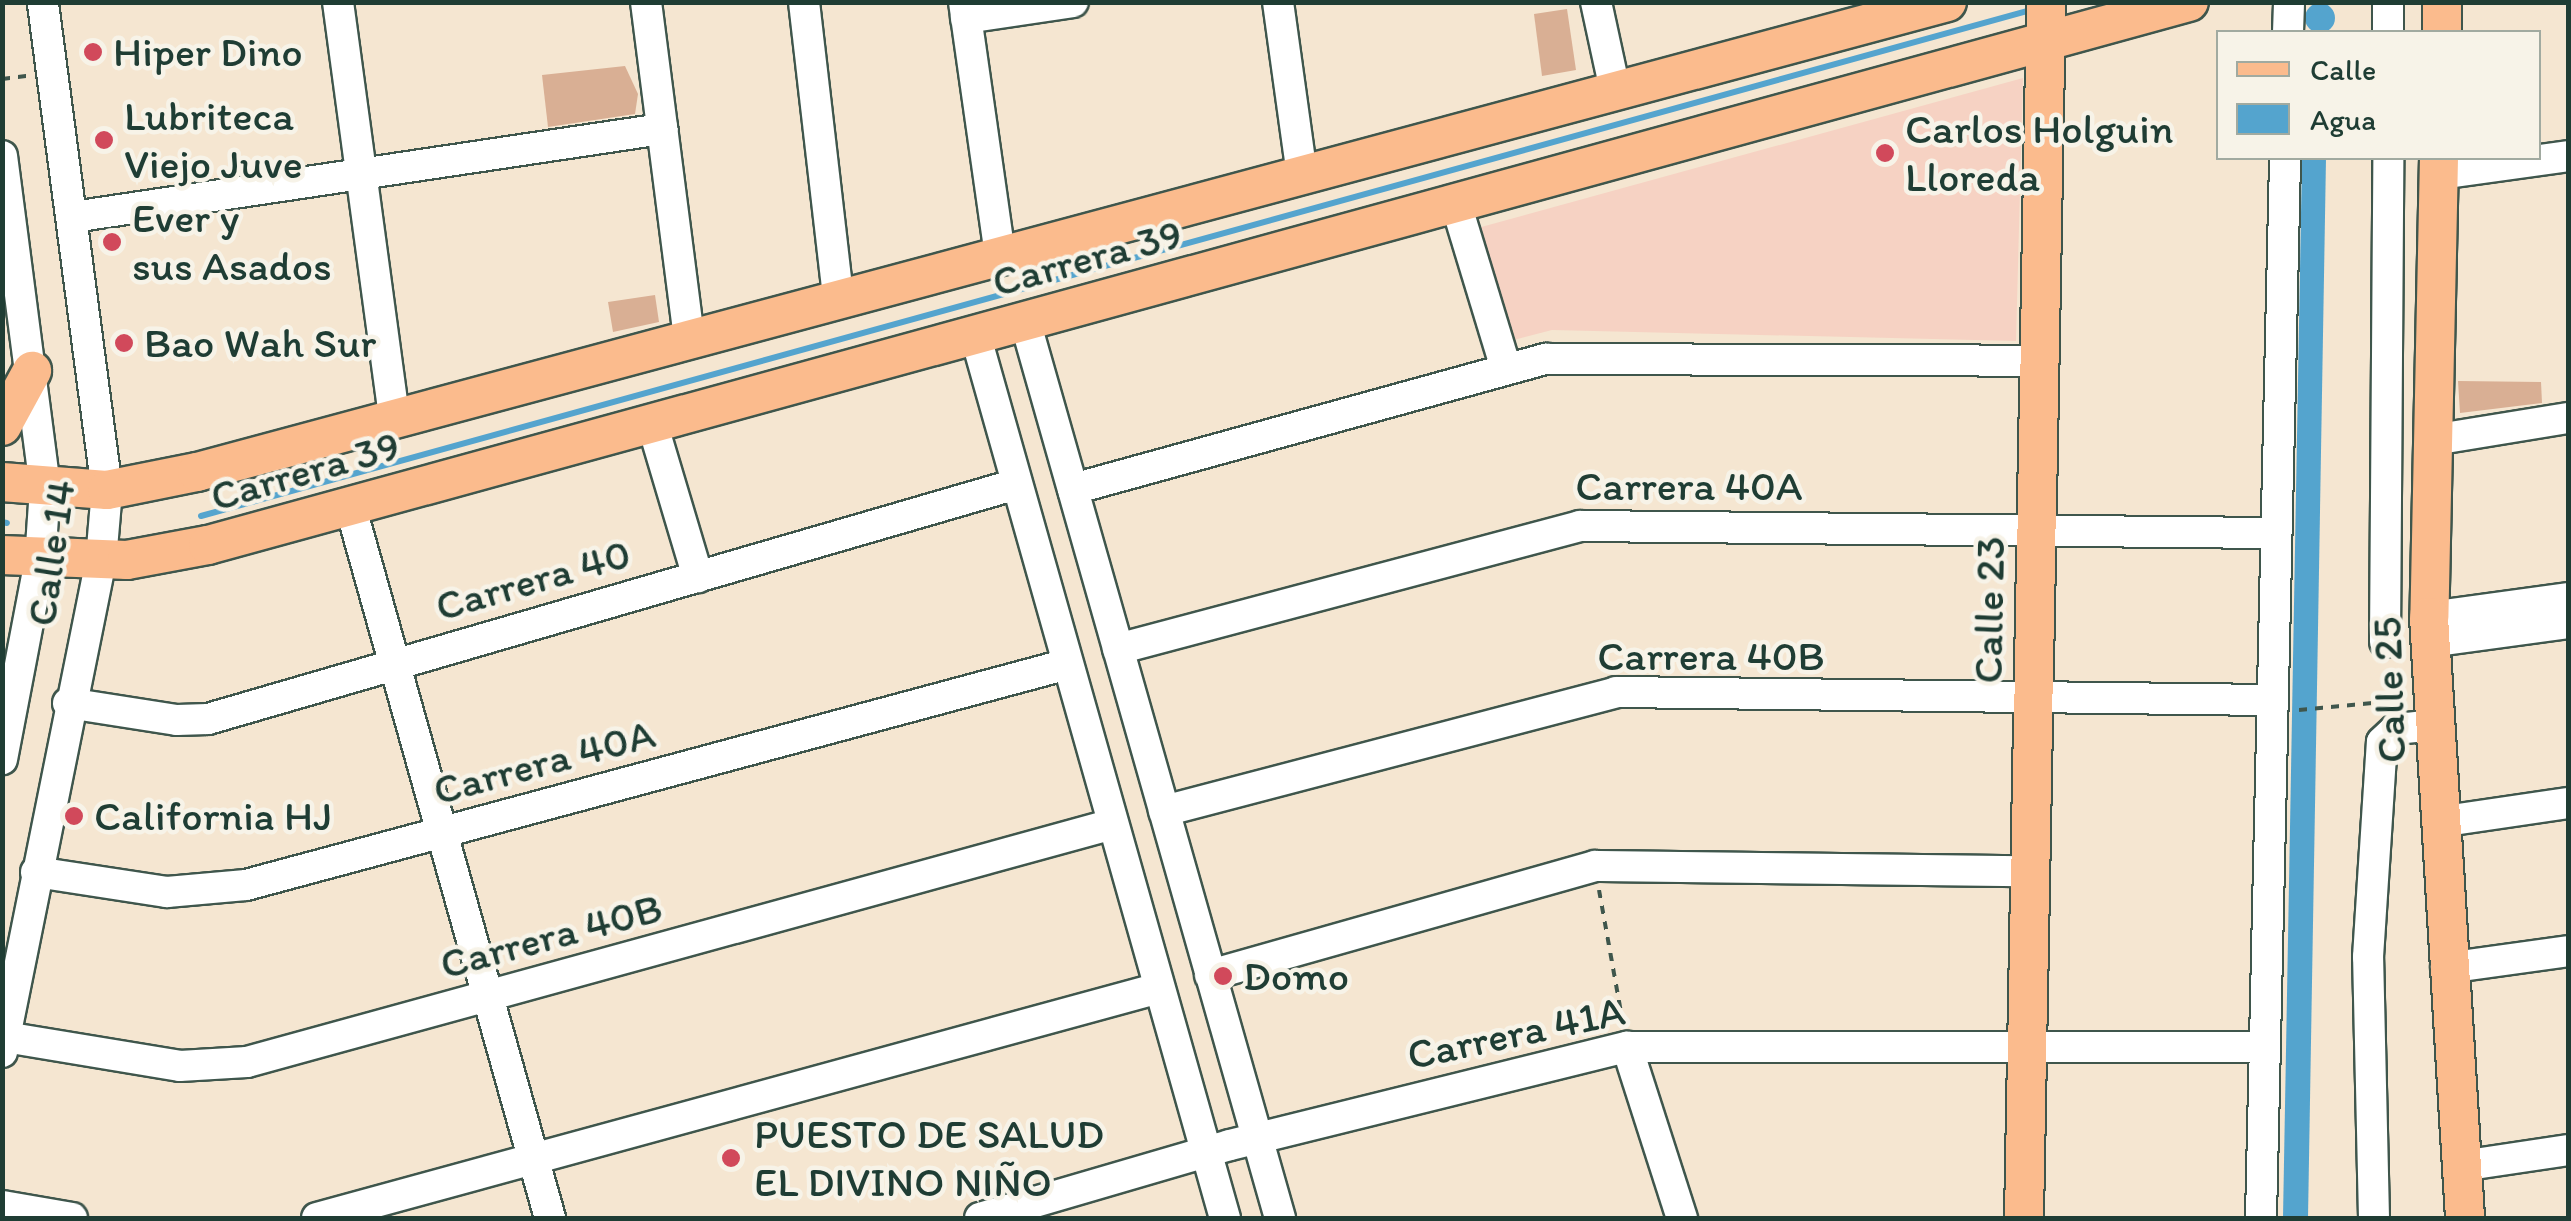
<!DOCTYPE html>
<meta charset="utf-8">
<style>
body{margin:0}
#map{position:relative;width:2571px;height:1221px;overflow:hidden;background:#f5e6d1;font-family:Itim,sans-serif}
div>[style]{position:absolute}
.built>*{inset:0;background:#f6d2c3}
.water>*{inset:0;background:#54a4ce}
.round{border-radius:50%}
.stream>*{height:6px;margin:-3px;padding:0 3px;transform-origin:3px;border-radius:3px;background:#54a4ce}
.building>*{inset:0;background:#d9af94}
.path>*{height:4px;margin-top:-2px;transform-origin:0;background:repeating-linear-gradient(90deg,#3f564c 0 8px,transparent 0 16px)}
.roads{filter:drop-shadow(2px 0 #3f564c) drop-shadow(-2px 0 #3f564c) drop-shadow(0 2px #3f564c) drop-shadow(0 -2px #3f564c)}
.minor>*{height:30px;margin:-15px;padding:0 15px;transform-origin:15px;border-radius:15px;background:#fff}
.major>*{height:38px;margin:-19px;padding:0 19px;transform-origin:19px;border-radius:19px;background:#fbbb8d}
.dots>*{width:28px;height:28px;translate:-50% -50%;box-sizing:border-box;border:5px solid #f7f3e8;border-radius:50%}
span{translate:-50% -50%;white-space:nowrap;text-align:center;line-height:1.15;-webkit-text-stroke:9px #f7f3e8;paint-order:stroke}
.poi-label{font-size:42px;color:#1f3d34}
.left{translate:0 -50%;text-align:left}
.street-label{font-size:42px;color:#1f3d34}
.frame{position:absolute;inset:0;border:5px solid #1f3d34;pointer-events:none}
.legend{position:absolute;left:2216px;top:30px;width:325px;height:130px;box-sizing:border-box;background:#f7f3e8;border:2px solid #a1aaa0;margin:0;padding:12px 18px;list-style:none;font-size:30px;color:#1f3d34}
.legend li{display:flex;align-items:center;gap:20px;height:50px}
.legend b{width:50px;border:2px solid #a1aaa0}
</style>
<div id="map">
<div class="built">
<i style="clip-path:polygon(2023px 78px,2016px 341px,1552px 330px,1502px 343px,1474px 229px)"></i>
</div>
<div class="water">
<i class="round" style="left:2305px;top:3px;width:30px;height:30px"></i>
<i style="clip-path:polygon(2302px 158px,2326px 158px,2308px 1218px,2283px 1218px)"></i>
</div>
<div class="stream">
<i style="left:201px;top:516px;width:1899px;rotate:-15.46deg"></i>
<i style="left:2px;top:522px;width:5px;rotate:11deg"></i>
</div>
<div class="building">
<i style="clip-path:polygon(1567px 9px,1576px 70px,1542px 76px,1534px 14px)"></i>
<i style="clip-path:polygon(625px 66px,638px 94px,635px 114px,548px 127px,542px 75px)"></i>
<i style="clip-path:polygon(655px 295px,659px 322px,613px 332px,608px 302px)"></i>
<i style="clip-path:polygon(2458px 381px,2541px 382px,2542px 403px,2460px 413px)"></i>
</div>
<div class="path">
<i style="left:2px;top:79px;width:26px;rotate:-7deg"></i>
<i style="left:2299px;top:710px;width:95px;rotate:-5.4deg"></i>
<i style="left:1599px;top:890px;width:136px;rotate:79.8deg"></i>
</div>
<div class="roads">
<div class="minor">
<i style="left:338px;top:2px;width:418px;rotate:82.3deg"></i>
<i style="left:646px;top:2px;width:338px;rotate:82.7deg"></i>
<i style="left:804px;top:2px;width:297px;rotate:83.4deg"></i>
<i style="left:964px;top:2px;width:256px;rotate:81.9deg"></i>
<i style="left:1278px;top:2px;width:174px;rotate:82.1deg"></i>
<i style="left:1596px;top:2px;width:90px;rotate:77.8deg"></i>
<i style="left:966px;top:18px;width:108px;rotate:-8.5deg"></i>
<i style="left:2288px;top:32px;width:30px;rotate:-88deg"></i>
<i style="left:2388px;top:32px;width:30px;rotate:-90deg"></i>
<i style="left:2px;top:156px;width:336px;rotate:82.6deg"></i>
<i style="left:45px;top:489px;width:71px;rotate:94deg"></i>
<i style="left:40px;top:560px;width:203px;rotate:100.8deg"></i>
<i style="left:2439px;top:174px;width:130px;rotate:-7.9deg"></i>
<i style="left:1456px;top:204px;width:172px;rotate:73.1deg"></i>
<i style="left:73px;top:217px;width:596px;rotate:-8.5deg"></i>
<i style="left:1025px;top:321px;width:933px;rotate:74.13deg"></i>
<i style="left:975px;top:334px;width:919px;rotate:74.21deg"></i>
<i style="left:652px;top:423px;width:161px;rotate:73.4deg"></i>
<i style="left:2433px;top:440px;width:137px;rotate:-9.3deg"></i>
<i style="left:1073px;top:489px;width:491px;rotate:-15.4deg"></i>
<i style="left:1546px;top:359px;width:490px;rotate:0.2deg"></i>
<i style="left:350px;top:505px;width:741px;rotate:74.33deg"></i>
<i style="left:2429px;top:617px;width:140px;rotate:-7.8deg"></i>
<i style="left:2385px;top:642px;width:484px;rotate:-89.6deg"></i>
<i style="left:2430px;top:642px;width:139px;rotate:-7.8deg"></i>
<i style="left:1118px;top:649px;width:478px;rotate:-14.9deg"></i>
<i style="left:1580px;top:526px;width:696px;rotate:0.58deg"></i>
<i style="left:68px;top:703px;width:110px;rotate:8.9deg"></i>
<i style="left:177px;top:720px;width:31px;rotate:-2deg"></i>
<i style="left:208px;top:719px;width:842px;rotate:-16.2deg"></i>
<i style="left:1164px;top:811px;width:467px;rotate:-14.7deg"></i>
<i style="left:1616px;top:692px;width:657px;rotate:0.7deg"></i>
<i style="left:2439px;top:822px;width:130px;rotate:-8.4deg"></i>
<i style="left:36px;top:872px;width:133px;rotate:8.7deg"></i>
<i style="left:167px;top:892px;width:79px;rotate:-5.1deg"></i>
<i style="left:246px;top:885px;width:851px;rotate:-15.05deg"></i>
<i style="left:2446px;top:968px;width:123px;rotate:-7.9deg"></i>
<i style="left:1210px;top:975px;width:400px;rotate:-15.8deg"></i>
<i style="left:1595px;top:866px;width:433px;rotate:0.7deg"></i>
<i style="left:5px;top:1037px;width:177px;rotate:9.4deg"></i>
<i style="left:180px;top:1066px;width:67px;rotate:-3.4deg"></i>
<i style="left:247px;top:1062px;width:898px;rotate:-15.37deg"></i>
<i style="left:1627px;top:1047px;width:180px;rotate:72.2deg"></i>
<i style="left:2px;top:1052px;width:502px;rotate:-78.62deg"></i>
<i style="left:101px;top:560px;width:70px;rotate:-85.1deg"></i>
<i style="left:107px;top:490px;width:492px;rotate:-97.5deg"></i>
<i style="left:2461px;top:1166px;width:108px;rotate:-8.5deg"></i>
<i style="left:2px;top:1206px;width:71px;rotate:9.7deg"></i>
<i style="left:317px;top:1218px;width:873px;rotate:-15.28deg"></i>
<i style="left:980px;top:1218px;width:260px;rotate:-16.3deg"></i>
<i style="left:1230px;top:1145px;width:409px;rotate:-13.9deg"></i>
<i style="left:1627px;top:1047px;width:638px"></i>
<i style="left:2261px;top:1218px;width:1060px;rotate:-88.7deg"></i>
<i style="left:2374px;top:1218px;width:261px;rotate:-91.3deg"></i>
<i style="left:2368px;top:957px;width:215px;rotate:-86.3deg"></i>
<i style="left:2382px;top:742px;width:19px;rotate:-43deg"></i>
<i style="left:2396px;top:729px;width:38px;rotate:-6deg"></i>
</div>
<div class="major">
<i style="left:2442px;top:32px;width:30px;rotate:-90deg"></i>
<i style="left:2439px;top:158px;width:459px;rotate:91.2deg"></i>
<i style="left:2429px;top:617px;width:602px;rotate:86.57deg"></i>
<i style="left:2px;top:426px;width:63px;rotate:-61.4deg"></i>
<i style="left:2px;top:482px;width:105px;rotate:4.4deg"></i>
<i style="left:107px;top:490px;width:92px;rotate:-11.3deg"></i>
<i style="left:197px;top:472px;width:1812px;rotate:-15.03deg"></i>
<i style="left:2px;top:555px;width:125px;rotate:2.3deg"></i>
<i style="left:127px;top:560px;width:82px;rotate:-10.5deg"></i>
<i style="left:208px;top:545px;width:2054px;rotate:-15.33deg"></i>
<i style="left:2024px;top:1218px;width:1216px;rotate:-88.96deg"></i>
</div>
</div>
<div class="dots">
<i style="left:93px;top:52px;background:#d1495b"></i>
<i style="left:104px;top:140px;background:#d1495b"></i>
<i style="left:1885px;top:153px;background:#d1495b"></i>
<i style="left:112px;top:242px;background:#d1495b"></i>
<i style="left:124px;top:343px;background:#d1495b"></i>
<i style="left:74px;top:816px;background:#d1495b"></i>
<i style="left:1223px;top:976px;background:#d1495b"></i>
<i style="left:731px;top:1158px;background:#d1495b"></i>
</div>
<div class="poi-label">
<span class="left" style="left:113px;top:52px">Hiper Dino</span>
<span class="left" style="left:124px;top:140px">Lubriteca<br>Viejo Juve</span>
<span class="left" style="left:1905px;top:153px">Carlos Holguin<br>Lloreda</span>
<span class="left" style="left:132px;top:242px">Ever y<br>sus Asados</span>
<span class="left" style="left:144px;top:343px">Bao Wah Sur</span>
<span class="left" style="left:94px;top:816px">California HJ</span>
<span class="left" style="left:1243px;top:976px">Domo</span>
<span class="left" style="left:754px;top:1158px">PUESTO DE SALUD<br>EL DIVINO NIÑO</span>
</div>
<div class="street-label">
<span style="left:1087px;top:258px;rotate:-15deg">Carrera 39</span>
<span style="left:305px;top:471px;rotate:-16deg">Carrera 39</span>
<span style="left:1689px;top:486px">Carrera 40A</span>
<span style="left:51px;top:553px;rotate:-82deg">Calle 14</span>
<span style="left:533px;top:580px;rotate:-16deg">Carrera 40</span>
<span style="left:1989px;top:610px;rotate:-89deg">Calle 23</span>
<span style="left:1711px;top:656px">Carrera 40B</span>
<span style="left:2389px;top:690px;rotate:-92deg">Calle 25</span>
<span style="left:544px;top:762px;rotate:-15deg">Carrera 40A</span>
<span style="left:551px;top:936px;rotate:-15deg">Carrera 40B</span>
<span style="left:1516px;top:1033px;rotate:-12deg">Carrera 41A</span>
</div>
<div class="frame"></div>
<ul class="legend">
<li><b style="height:12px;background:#fbbb8d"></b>Calle</li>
<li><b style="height:28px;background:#54a4ce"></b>Agua</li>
</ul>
</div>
